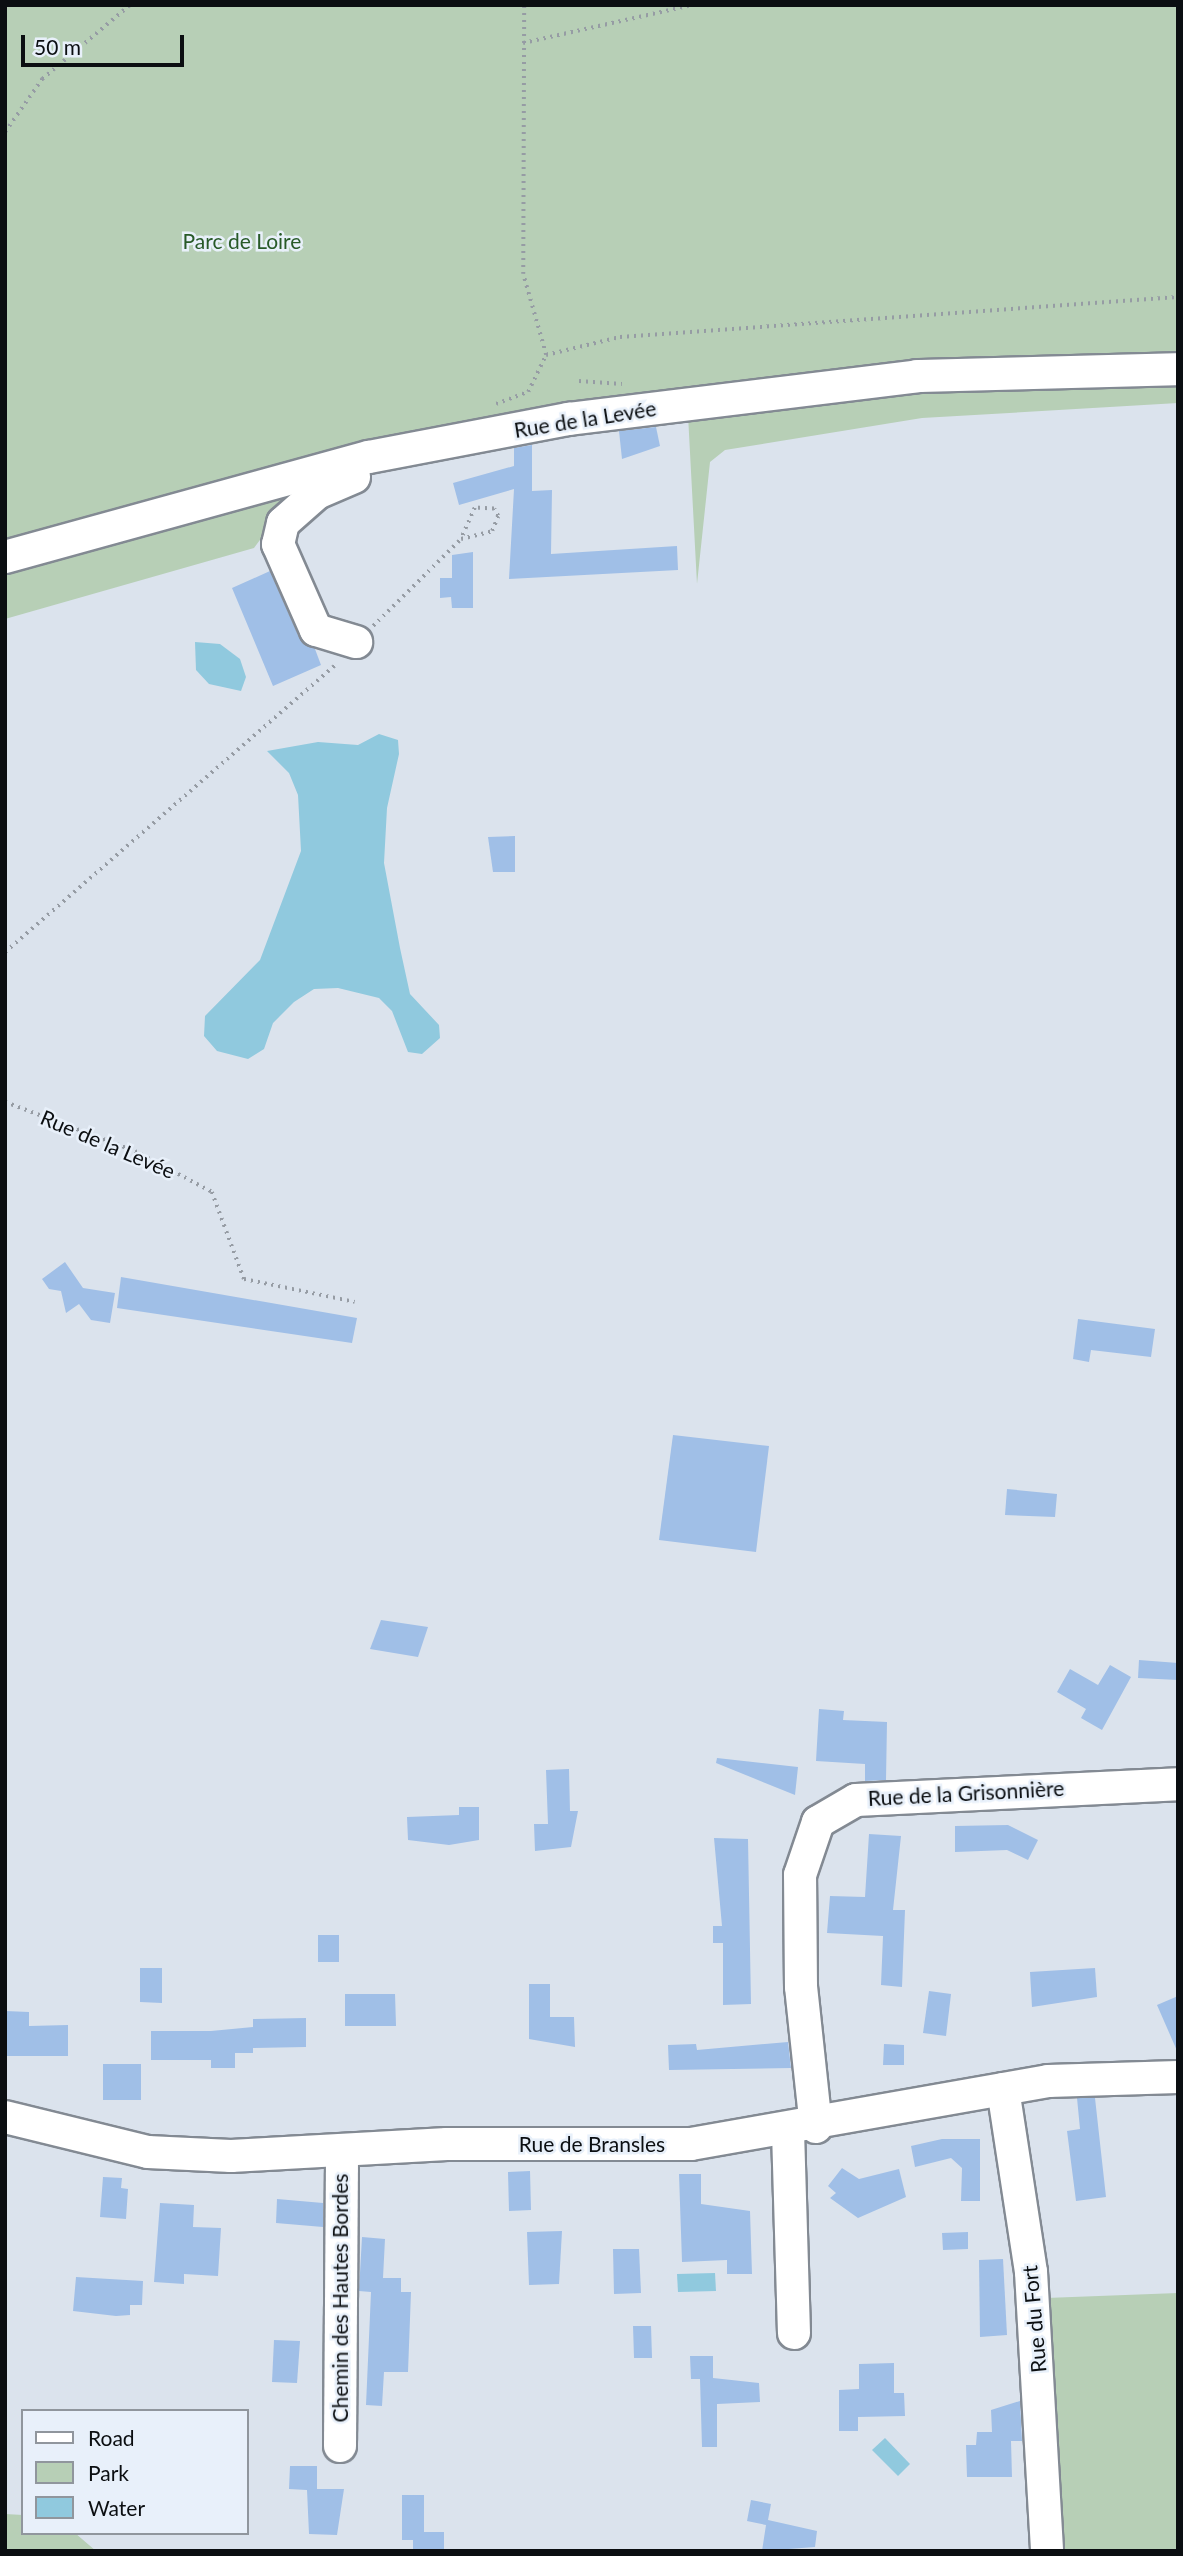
<!DOCTYPE html>
<meta charset="utf-8">
<style>
body{margin:0}
#map{position:relative;width:1183px;height:2556px;overflow:hidden;background:#dbe3ed;font-family:Lato,sans-serif}
div>[style]{position:absolute}
.green>*{inset:0;background:#b7cfb6}
.water>*{inset:0;background:#90c9de}
.building>*{inset:0;background:#a0bfe7}
.path>*{height:3.5px;margin-top:-1.75px;transform-origin:0;background:repeating-linear-gradient(90deg,#969ca4 0 2px,transparent 0 7px)}
.roads{filter:drop-shadow(2px 0 #838a93) drop-shadow(-2px 0 #838a93) drop-shadow(0 2px #838a93) drop-shadow(0 -2px #838a93)}
.minor>*{height:32px;margin:-16px;padding:0 16px;transform-origin:16px;border-radius:16px;background:#fff}
span{translate:-50% -50%;white-space:nowrap;text-align:center;line-height:1.15;-webkit-text-stroke:5px #e8f0fa;paint-order:stroke}
.park-label{font-size:21px;color:#285a28}
.street-label{font-size:21px;color:#0b0e11}
.frame{position:absolute;inset:0;border:7px solid #0b0e11;pointer-events:none}
.legend{position:absolute;left:21px;top:2409px;width:228px;height:126px;box-sizing:border-box;background:#e8f0fa;border:2px solid #90969d;margin:0;padding:9px 12px;list-style:none;font-size:21px;color:#0b0e11}
.legend li{display:flex;align-items:center;gap:14px;height:35px}
.legend b{width:35px;border:2px solid #90969d}
.scale{position:absolute;left:21px;top:35px;width:163px;height:32px;box-sizing:border-box;border:4px solid #0b0e11;border-top:0;padding-left:9px;font-size:21px;line-height:24px;white-space:nowrap;color:#0b0e11;-webkit-text-stroke:5px #e8f0fa;paint-order:stroke}
</style>
<div id="map">
<div class="green">
<i style="clip-path:polygon(5px 5px,1178px 5px,1178px 356px,978px 362px,737px 387px,5px 548px)"></i>
<i style="clip-path:polygon(1178px 376px,1178px 403px,922px 418px,725px 450px,710px 462px,697px 584px,688px 415px,876px 389px)"></i>
<i style="clip-path:polygon(344px 472px,285px 506px,254px 548px,5px 619px,5px 564px)"></i>
<i style="clip-path:polygon(1178px 2293px,1178px 2551px,1057px 2551px,1046px 2298px)"></i>
<i style="clip-path:polygon(5px 2514px,23px 2515px,23px 2533px,75px 2533px,96px 2551px,5px 2551px)"></i>
</div>
<div class="water">
<i style="clip-path:polygon(195px 642px,220px 644px,240px 659px,246px 677px,241px 691px,209px 684px,196px 670px)"></i>
<i style="clip-path:polygon(379px 734px,398px 740px,399px 754px,387px 808px,384px 863px,400px 948px,410px 994px,439px 1025px,440px 1038px,422px 1054px,408px 1052px,392px 1011px,379px 998px,338px 988px,314px 989px,294px 1002px,273px 1023px,264px 1049px,248px 1059px,217px 1051px,204px 1036px,205px 1016px,260px 960px,301px 851px,298px 795px,289px 773px,267px 751px,318px 742px,358px 745px)"></i>
<i style="clip-path:polygon(715px 2273px,716px 2291px,678px 2292px,677px 2274px)"></i>
<i style="clip-path:polygon(885px 2438px,910px 2464px,898px 2476px,872px 2450px)"></i>
</div>
<div class="building">
<i style="clip-path:polygon(656px 427px,660px 446px,622px 459px,619px 431px)"></i>
<i style="clip-path:polygon(532px 445px,532px 491px,552px 490px,551px 554px,677px 546px,678px 570px,509px 579px,514px 489px,459px 505px,453px 483px,514px 466px,514px 448px)"></i>
<i style="clip-path:polygon(473px 552px,473px 608px,452px 608px,451px 597px,440px 598px,440px 578px,452px 578px,452px 555px)"></i>
<i style="clip-path:polygon(270px 571px,299px 637px,315px 649px,321px 665px,273px 686px,232px 588px)"></i>
<i style="clip-path:polygon(515px 836px,515px 872px,493px 872px,488px 837px)"></i>
<i style="clip-path:polygon(65px 1262px,83px 1288px,115px 1293px,110px 1323px,91px 1320px,79px 1304px,66px 1313px,61px 1291px,49px 1289px,42px 1279px)"></i>
<i style="clip-path:polygon(121px 1277px,357px 1318px,352px 1343px,117px 1308px)"></i>
<i style="clip-path:polygon(1078px 1319px,1155px 1329px,1151px 1357px,1091px 1350px,1089px 1362px,1073px 1359px)"></i>
<i style="clip-path:polygon(673px 1435px,769px 1446px,756px 1552px,659px 1540px)"></i>
<i style="clip-path:polygon(1007px 1489px,1057px 1494px,1055px 1517px,1005px 1515px)"></i>
<i style="clip-path:polygon(381px 1620px,428px 1627px,418px 1657px,370px 1649px)"></i>
<i style="clip-path:polygon(1139px 1660px,1178px 1663px,1178px 1680px,1138px 1678px)"></i>
<i style="clip-path:polygon(1110px 1665px,1131px 1677px,1102px 1730px,1081px 1718px,1086px 1709px,1057px 1692px,1070px 1669px,1098px 1685px)"></i>
<i style="clip-path:polygon(819px 1709px,844px 1711px,843px 1720px,887px 1722px,886px 1780px,865px 1781px,865px 1764px,816px 1761px)"></i>
<i style="clip-path:polygon(717px 1758px,798px 1767px,795px 1795px,716px 1763px)"></i>
<i style="clip-path:polygon(569px 1769px,570px 1811px,578px 1811px,571px 1847px,535px 1851px,534px 1824px,548px 1824px,546px 1770px)"></i>
<i style="clip-path:polygon(459px 1807px,479px 1807px,479px 1840px,449px 1845px,408px 1840px,407px 1817px,459px 1815px)"></i>
<i style="clip-path:polygon(1008px 1825px,1038px 1840px,1028px 1860px,1007px 1850px,955px 1852px,955px 1826px)"></i>
<i style="clip-path:polygon(869px 1834px,901px 1836px,893px 1910px,905px 1910px,902px 1987px,881px 1985px,883px 1936px,827px 1933px,830px 1896px,865px 1897px)"></i>
<i style="clip-path:polygon(714px 1838px,748px 1839px,751px 2004px,723px 2005px,723px 1943px,713px 1943px,713px 1926px,722px 1926px)"></i>
<i style="clip-path:polygon(318px 1935px,339px 1935px,339px 1962px,318px 1962px)"></i>
<i style="clip-path:polygon(140px 1968px,162px 1968px,162px 2003px,140px 2002px)"></i>
<i style="clip-path:polygon(1095px 1968px,1097px 1997px,1032px 2007px,1030px 1972px)"></i>
<i style="clip-path:polygon(529px 1984px,550px 1984px,550px 2017px,574px 2017px,575px 2047px,529px 2039px)"></i>
<i style="clip-path:polygon(929px 1991px,951px 1994px,946px 2036px,923px 2033px)"></i>
<i style="clip-path:polygon(345px 1994px,395px 1994px,396px 2026px,345px 2026px)"></i>
<i style="clip-path:polygon(1178px 1996px,1178px 2053px,1157px 2005px)"></i>
<i style="clip-path:polygon(5px 2011px,29px 2012px,29px 2026px,68px 2025px,68px 2056px,5px 2056px)"></i>
<i style="clip-path:polygon(306px 2018px,306px 2047px,253px 2048px,253px 2053px,235px 2053px,235px 2068px,211px 2068px,211px 2060px,151px 2060px,151px 2031px,211px 2031px,253px 2027px,253px 2019px)"></i>
<i style="clip-path:polygon(788px 2042px,791px 2068px,669px 2070px,668px 2045px,696px 2044px,697px 2050px)"></i>
<i style="clip-path:polygon(884px 2044px,904px 2045px,904px 2065px,883px 2065px)"></i>
<i style="clip-path:polygon(103px 2064px,141px 2064px,141px 2100px,103px 2100px)"></i>
<i style="clip-path:polygon(1077px 2098px,1095px 2098px,1106px 2197px,1076px 2201px,1067px 2131px,1080px 2129px)"></i>
<i style="clip-path:polygon(942px 2139px,980px 2139px,980px 2201px,961px 2201px,962px 2168px,951px 2158px,915px 2167px,911px 2146px)"></i>
<i style="clip-path:polygon(842px 2168px,859px 2179px,899px 2169px,906px 2197px,858px 2218px,830px 2198px,836px 2193px,828px 2186px)"></i>
<i style="clip-path:polygon(530px 2171px,531px 2210px,509px 2211px,508px 2172px)"></i>
<i style="clip-path:polygon(679px 2174px,701px 2174px,701px 2204px,750px 2211px,752px 2274px,727px 2274px,727px 2260px,682px 2262px)"></i>
<i style="clip-path:polygon(103px 2177px,122px 2178px,121px 2188px,128px 2189px,126px 2219px,100px 2217px)"></i>
<i style="clip-path:polygon(277px 2199px,323px 2203px,323px 2227px,276px 2223px)"></i>
<i style="clip-path:polygon(160px 2203px,194px 2205px,193px 2227px,221px 2228px,218px 2276px,184px 2274px,184px 2284px,154px 2282px)"></i>
<i style="clip-path:polygon(562px 2231px,559px 2284px,529px 2285px,527px 2232px)"></i>
<i style="clip-path:polygon(968px 2232px,968px 2249px,943px 2250px,942px 2233px)"></i>
<i style="clip-path:polygon(362px 2237px,385px 2239px,383px 2278px,401px 2278px,401px 2292px,411px 2292px,408px 2372px,384px 2372px,382px 2406px,366px 2405px,371px 2292px,359px 2291px)"></i>
<i style="clip-path:polygon(613px 2249px,639px 2249px,641px 2293px,614px 2294px)"></i>
<i style="clip-path:polygon(1003px 2259px,1007px 2335px,980px 2337px,979px 2260px)"></i>
<i style="clip-path:polygon(76px 2277px,143px 2281px,142px 2305px,130px 2305px,130px 2315px,116px 2316px,73px 2311px)"></i>
<i style="clip-path:polygon(633px 2326px,651px 2326px,652px 2358px,634px 2358px)"></i>
<i style="clip-path:polygon(274px 2340px,300px 2341px,297px 2383px,272px 2382px)"></i>
<i style="clip-path:polygon(690px 2356px,713px 2356px,713px 2378px,759px 2383px,760px 2402px,717px 2404px,717px 2447px,702px 2447px,700px 2379px,691px 2379px)"></i>
<i style="clip-path:polygon(894px 2363px,894px 2393px,904px 2393px,905px 2416px,858px 2417px,858px 2431px,839px 2431px,839px 2390px,859px 2389px,859px 2364px)"></i>
<i style="clip-path:polygon(1020px 2401px,1022px 2441px,1011px 2441px,1012px 2477px,967px 2477px,966px 2445px,976px 2445px,977px 2432px,992px 2432px,991px 2410px)"></i>
<i style="clip-path:polygon(290px 2466px,317px 2466px,317px 2489px,344px 2489px,337px 2535px,309px 2534px,307px 2490px,289px 2489px)"></i>
<i style="clip-path:polygon(402px 2495px,424px 2495px,424px 2532px,444px 2532px,444px 2551px,413px 2551px,413px 2540px,402px 2540px)"></i>
<i style="clip-path:polygon(751px 2500px,771px 2504px,768px 2520px,817px 2531px,815px 2547px,762px 2551px,766px 2525px,747px 2521px)"></i>
</div>
<div class="path">
<i style="left:523px;top:43px;width:172px;rotate:-12.7deg"></i>
<i style="left:5px;top:132px;width:65px;rotate:-55.1deg"></i>
<i style="left:42px;top:79px;width:115px;rotate:-40.1deg"></i>
<i style="left:546px;top:355px;width:76px;rotate:-13.7deg"></i>
<i style="left:620px;top:337px;width:559px;rotate:-4.1deg"></i>
<i style="left:579px;top:381px;width:43px;rotate:4deg"></i>
<i style="left:496px;top:404px;width:34px;rotate:-21deg"></i>
<i style="left:528px;top:392px;width:41px;rotate:-64.1deg"></i>
<i style="left:546px;top:355px;width:84px;rotate:-105.9deg"></i>
<i style="left:523px;top:274px;width:269px;rotate:-89.8deg"></i>
<i style="left:373px;top:626px;width:124px;rotate:-44.7deg"></i>
<i style="left:461px;top:539px;width:32px;rotate:-14deg"></i>
<i style="left:492px;top:531px;width:16px;rotate:-68deg"></i>
<i style="left:498px;top:516px;width:8px;rotate:-120deg"></i>
<i style="left:494px;top:509px;width:19px;rotate:-177deg"></i>
<i style="left:475px;top:508px;width:34px;rotate:114deg"></i>
<i style="left:5px;top:952px;width:439px;rotate:-41deg"></i>
<i style="left:5px;top:1102px;width:139px;rotate:20.7deg"></i>
<i style="left:135px;top:1151px;width:87px;rotate:28deg"></i>
<i style="left:212px;top:1192px;width:93px;rotate:69.8deg"></i>
<i style="left:244px;top:1279px;width:113px;rotate:11.7deg"></i>
</div>
<div class="roads">
<div class="minor">
<i style="left:354px;top:477px;width:40px;rotate:156.6deg"></i>
<i style="left:317px;top:493px;width:45px;rotate:138.6deg"></i>
<i style="left:283px;top:523px;width:22px;rotate:103deg"></i>
<i style="left:278px;top:544px;width:94px;rotate:66.2deg"></i>
<i style="left:316px;top:630px;width:42px;rotate:16.7deg"></i>
<i style="left:5px;top:557px;width:377px;rotate:-15.4deg"></i>
<i style="left:369px;top:457px;width:204px;rotate:-10.8deg"></i>
<i style="left:569px;top:419px;width:351px;rotate:-7deg"></i>
<i style="left:917px;top:376px;width:261px;rotate:-1.5deg"></i>
<i style="left:1003px;top:2089px;width:185px;rotate:81.3deg"></i>
<i style="left:1031px;top:2272px;width:279px;rotate:86.7deg"></i>
<i style="left:5px;top:2117px;width:147px;rotate:13.8deg"></i>
<i style="left:148px;top:2152px;width:83px;rotate:2.8deg"></i>
<i style="left:231px;top:2156px;width:216px;rotate:-3.2deg"></i>
<i style="left:447px;top:2144px;width:244px"></i>
<i style="left:691px;top:2144px;width:363px;rotate:-10deg"></i>
<i style="left:1048px;top:2081px;width:130px;rotate:-1.8deg"></i>
<i style="left:816px;top:2127px;width:141px;rotate:-96.1deg"></i>
<i style="left:801px;top:1987px;width:112px;rotate:-90.5deg"></i>
<i style="left:800px;top:1875px;width:56px;rotate:-71.2deg"></i>
<i style="left:818px;top:1822px;width:44px;rotate:-30.1deg"></i>
<i style="left:856px;top:1800px;width:322px;rotate:-2.8deg"></i>
<i style="left:788px;top:2131px;width:202px;rotate:88.3deg"></i>
<i style="left:340px;top:2446px;width:296px;rotate:-89.6deg"></i>
</div>
</div>
<div class="park-label">
<span style="left:242px;top:241px">Parc de Loire</span>
</div>
<div class="street-label">
<span style="left:585px;top:419px;rotate:-9deg">Rue de la Levée</span>
<span style="left:108px;top:1144px;rotate:23deg">Rue de la Levée</span>
<span style="left:966px;top:1793px;rotate:-3deg">Rue de la Grisonnière</span>
<span style="left:592px;top:2144px">Rue de Bransles</span>
<span style="left:340px;top:2298px;rotate:-90deg">Chemin des Hautes Bordes</span>
<span style="left:1034px;top:2319px;rotate:-95deg">Rue du Fort</span>
</div>
<div class="frame"></div>
<ul class="legend">
<li><b style="height:9px;background:#fff"></b>Road</li>
<li><b style="height:19px;background:#b7cfb6"></b>Park</li>
<li><b style="height:19px;background:#90c9de"></b>Water</li>
</ul>
<div class="scale">50 m</div>
</div>
